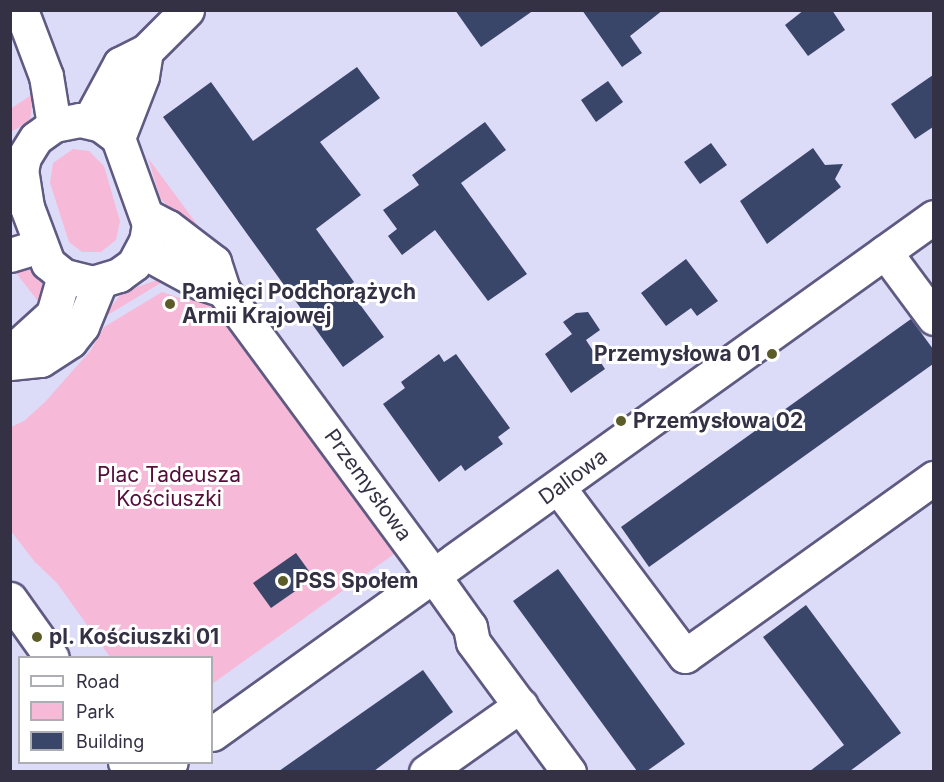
<!DOCTYPE html>
<meta charset="utf-8">
<style>
body{margin:0}
#map{position:relative;width:944px;height:782px;overflow:hidden;background:#dddcf8;font-family:Inter,sans-serif}
div>[style]{position:absolute}
.green>*{inset:0;background:#f6b9d7}
.building>*{inset:0;background:#394569}
.roads{filter:drop-shadow(2px 0 #5e5a82) drop-shadow(-2px 0 #5e5a82) drop-shadow(0 2px #5e5a82) drop-shadow(0 -2px #5e5a82)}
.minor>*{height:33px;margin:-16.5px;padding:0 16.5px;transform-origin:16.5px;border-radius:16.5px;background:#fff}
.dots>*{width:16px;height:16px;translate:-50% -50%;box-sizing:border-box;border:3px solid #fff;border-radius:50%}
span{translate:-50% -50%;white-space:nowrap;text-align:center;line-height:1.15;-webkit-text-stroke:6px #fff;paint-order:stroke}
.poi-label{font-size:21px;color:#333143;font-weight:700}
.left{translate:0 -50%;text-align:left}
.right{translate:-100% -50%;text-align:right}
.park-label{font-size:21px;color:#550e39}
.street-label{font-size:21px;color:#333143}
.frame{position:absolute;inset:0;border:12px solid #333143;pointer-events:none}
.legend{position:absolute;left:18px;top:656px;width:195px;height:108px;box-sizing:border-box;background:#fff;border:2px solid #adadb4;margin:0;padding:8px 10px;list-style:none;font-size:18px;color:#333143}
.legend li{display:flex;align-items:center;gap:12px;height:30px}
.legend b{width:30px;border:2px solid #adadb4}
</style>
<div id="map">
<div class="green">
<i style="clip-path:polygon(33px 94px,30px 122px,10px 132px,10px 109px)"></i>
<i style="clip-path:polygon(73px 149px,89px 151px,104px 166px,120px 221px,116px 240px,101px 252px,82px 252px,69px 242px,50px 183px,53px 163px)"></i>
<i style="clip-path:polygon(148px 158px,199px 227px,194px 233px,160px 198px)"></i>
<i style="clip-path:polygon(19px 267px,28px 268px,41px 279px,44px 291px,41px 305px,13px 269px)"></i>
<i style="clip-path:polygon(157px 280px,164px 281px,101px 319px,123px 292px)"></i>
<i style="clip-path:polygon(162px 292px,183px 299px,203px 298px,234px 329px,397px 552px,212px 684px,212px 658px,110px 657px,57px 583px,34px 561px,11px 531px,11px 427px,24px 421px,45px 402px,91px 350px,104px 327px)"></i>
</div>
<div class="building">
<i style="clip-path:polygon(455px 10px,534px 10px,481px 47px)"></i>
<i style="clip-path:polygon(582px 10px,663px 10px,630px 36px,642px 53px,622px 67px)"></i>
<i style="clip-path:polygon(804px 10px,832px 10px,845px 30px,808px 56px,785px 25px)"></i>
<i style="clip-path:polygon(357px 67px,380px 98px,320px 142px,361px 195px,316px 229px,354px 282px,347px 287px,384px 337px,343px 367px,163px 117px,211px 82px,253px 141px)"></i>
<i style="clip-path:polygon(933px 75px,933px 127px,915px 139px,891px 104px)"></i>
<i style="clip-path:polygon(608px 81px,623px 102px,596px 122px,581px 100px)"></i>
<i style="clip-path:polygon(485px 122px,506px 150px,461px 183px,527px 274px,488px 301px,435px 230px,402px 255px,388px 236px,397px 229px,383px 210px,419px 185px,412px 175px)"></i>
<i style="clip-path:polygon(711px 143px,727px 165px,700px 184px,684px 162px)"></i>
<i style="clip-path:polygon(813px 148px,825px 165px,843px 164px,835px 179px,841px 187px,767px 244px,740px 201px)"></i>
<i style="clip-path:polygon(686px 259px,718px 301px,697px 316px,691px 308px,666px 326px,641px 293px)"></i>
<i style="clip-path:polygon(588px 312px,600px 330px,586px 340px,605px 369px,571px 393px,545px 354px,572px 334px,563px 322px,576px 313px)"></i>
<i style="clip-path:polygon(911px 319px,933px 349px,933px 364px,649px 567px,621px 527px)"></i>
<i style="clip-path:polygon(439px 354px,444px 362px,456px 354px,510px 428px,498px 437px,503px 444px,465px 471px,461px 465px,439px 482px,383px 404px,405px 388px,401px 382px)"></i>
<i style="clip-path:polygon(296px 553px,314px 578px,271px 608px,253px 583px)"></i>
<i style="clip-path:polygon(558px 569px,685px 744px,647px 771px,637px 771px,513px 601px)"></i>
<i style="clip-path:polygon(806px 605px,901px 733px,850px 771px,810px 771px,844px 745px,763px 637px)"></i>
<i style="clip-path:polygon(423px 670px,453px 712px,374px 771px,279px 771px)"></i>
</div>
<div class="roads">
<div class="minor">
<i style="left:21px;top:10px;width:71px;rotate:69.3deg"></i>
<i style="left:46px;top:76px;width:50px;rotate:80.7deg"></i>
<i style="left:80px;top:120px;width:22px;rotate:13deg"></i>
<i style="left:101px;top:125px;width:21px;rotate:37deg"></i>
<i style="left:118px;top:138px;width:91px;rotate:70.2deg"></i>
<i style="left:149px;top:224px;width:17px;rotate:100deg"></i>
<i style="left:146px;top:241px;width:26px;rotate:118deg"></i>
<i style="left:134px;top:264px;width:19px;rotate:144deg"></i>
<i style="left:119px;top:275px;width:27px;rotate:163deg"></i>
<i style="left:93px;top:283px;width:30px;rotate:-166deg"></i>
<i style="left:64px;top:276px;width:21px;rotate:-141deg"></i>
<i style="left:48px;top:263px;width:60px;rotate:-110.6deg"></i>
<i style="left:27px;top:207px;width:36px;rotate:-99deg"></i>
<i style="left:21px;top:171px;width:14px;rotate:-78deg"></i>
<i style="left:24px;top:157px;width:22px;rotate:-58deg"></i>
<i style="left:36px;top:138px;width:22px;rotate:-36deg"></i>
<i style="left:54px;top:125px;width:26px;rotate:-11deg"></i>
<i style="left:89px;top:121px;width:65px;rotate:-61.5deg"></i>
<i style="left:120px;top:64px;width:29px;rotate:-27deg"></i>
<i style="left:146px;top:51px;width:58px;rotate:-45deg"></i>
<i style="left:118px;top:138px;width:66px;rotate:-68.8deg"></i>
<i style="left:142px;top:76px;width:25px;rotate:-81deg"></i>
<i style="left:149px;top:217px;width:21px;rotate:28deg"></i>
<i style="left:168px;top:227px;width:58px;rotate:37.3deg"></i>
<i style="left:214px;top:262px;width:29px;rotate:72deg"></i>
<i style="left:223px;top:290px;width:358px;rotate:53.6deg"></i>
<i style="left:435px;top:578px;width:60px;rotate:54.5deg"></i>
<i style="left:470px;top:627px;width:15px;rotate:79deg"></i>
<i style="left:473px;top:642px;width:162px;rotate:53.6deg"></i>
<i style="left:142px;top:251px;width:65px;rotate:28.5deg"></i>
<i style="left:199px;top:282px;width:25px;rotate:18deg"></i>
<i style="left:885px;top:252px;width:82px;rotate:53.4deg"></i>
<i style="left:10px;top:255px;width:31px;rotate:-17deg"></i>
<i style="left:10px;top:353px;width:58px;rotate:-42.2deg"></i>
<i style="left:53px;top:314px;width:40px;rotate:-74deg"></i>
<i style="left:10px;top:363px;width:31px;rotate:-6deg"></i>
<i style="left:41px;top:360px;width:35px;rotate:-33deg"></i>
<i style="left:70px;top:341px;width:19px;rotate:-51deg"></i>
<i style="left:82px;top:326px;width:48px;rotate:-67.8deg"></i>
<i style="left:558px;top:487px;width:211px;rotate:53.1deg"></i>
<i style="left:685px;top:656px;width:306px;rotate:-35.6deg"></i>
<i style="left:10px;top:599px;width:72px;rotate:54.6deg"></i>
<i style="left:212px;top:734px;width:888px;rotate:-35.61deg"></i>
<i style="left:125px;top:762px;width:12px;rotate:59deg"></i>
<i style="left:158px;top:772px;width:16px;rotate:-38deg"></i>
<i style="left:426px;top:772px;width:116px;rotate:-35.2deg"></i>
</div>
</div>
<div class="dots">
<i style="left:170px;top:304px;background:#5c5c29"></i>
<i style="left:772px;top:354px;background:#5c5c29"></i>
<i style="left:621px;top:421px;background:#5c5c29"></i>
<i style="left:283px;top:581px;background:#5c5c29"></i>
<i style="left:37px;top:637px;background:#5c5c29"></i>
</div>
<div class="poi-label">
<span class="left" style="left:182px;top:304px">Pamięci Podchorążych<br>Armii Krajowej</span>
<span class="right" style="left:760px;top:354px">Przemysłowa 01</span>
<span class="left" style="left:633px;top:421px">Przemysłowa 02</span>
<span class="left" style="left:295px;top:581px">PSS Społem</span>
<span class="left" style="left:49px;top:637px">pl. Kościuszki 01</span>
</div>
<div class="park-label">
<span style="left:169px;top:487px">Plac Tadeusza<br>Kościuszki</span>
</div>
<div class="street-label">
<span style="left:573px;top:477px;rotate:-36deg">Daliowa</span>
<span style="left:368px;top:485px;rotate:54deg">Przemysłowa</span>
</div>
<div class="frame"></div>
<ul class="legend">
<li><b style="height:8px;background:#fff"></b>Road</li>
<li><b style="height:16px;background:#f6b9d7"></b>Park</li>
<li><b style="height:16px;background:#394569"></b>Building</li>
</ul>
</div>
